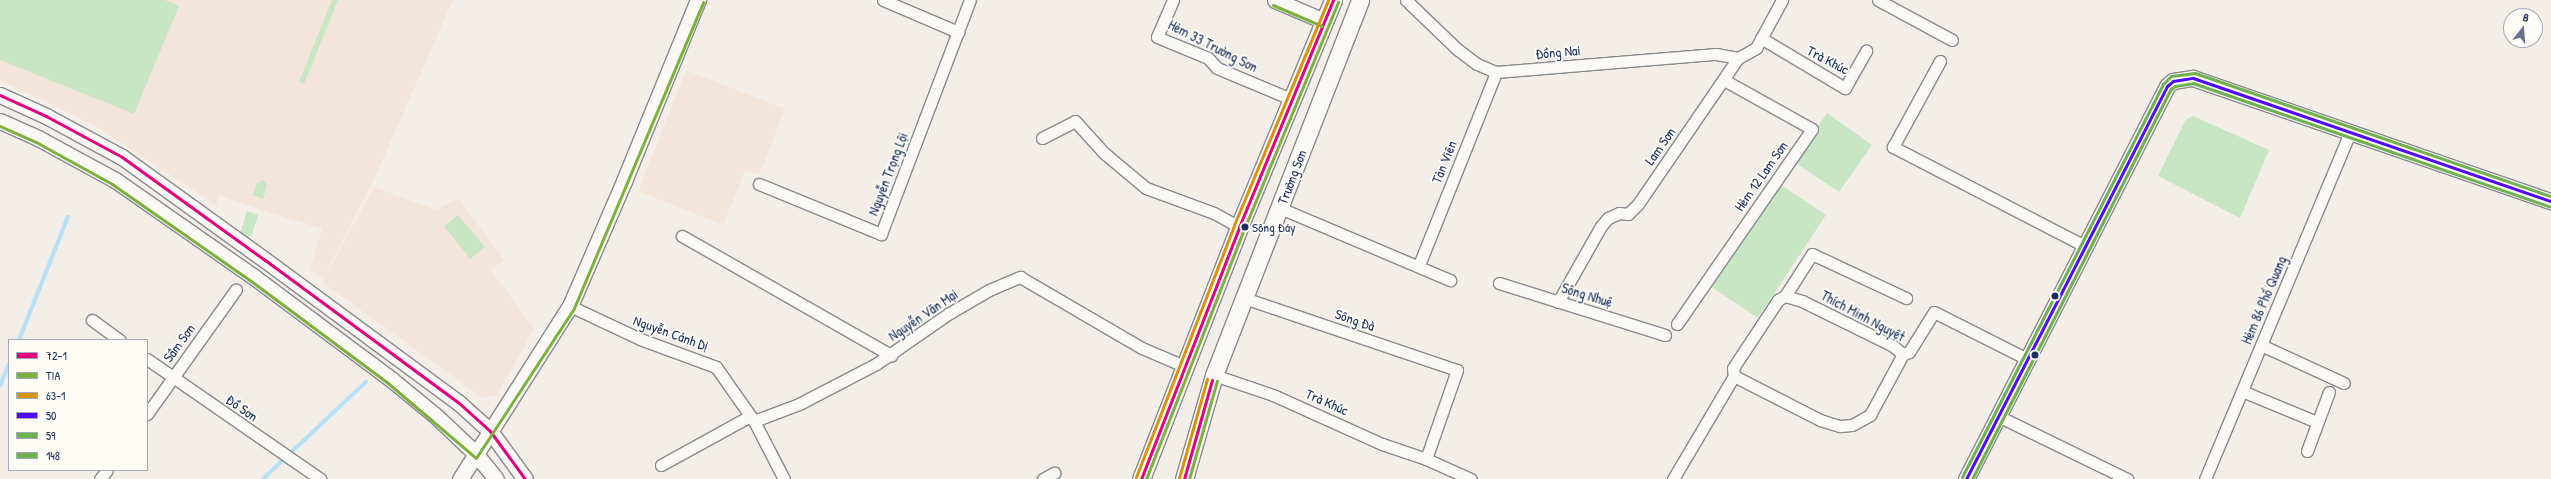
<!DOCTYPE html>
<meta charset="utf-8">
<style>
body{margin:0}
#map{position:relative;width:2551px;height:479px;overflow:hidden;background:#f4eee8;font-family:"Patrick Hand",sans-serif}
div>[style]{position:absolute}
.built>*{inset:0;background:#f3e5d9}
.green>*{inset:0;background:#c8e6c4}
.stream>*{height:3.5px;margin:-1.75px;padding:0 1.75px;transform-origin:1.75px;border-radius:1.75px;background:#b5e0f5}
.roads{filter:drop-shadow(1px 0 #898a90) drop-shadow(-1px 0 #898a90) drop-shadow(0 1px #898a90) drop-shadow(0 -1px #898a90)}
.street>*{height:11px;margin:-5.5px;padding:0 5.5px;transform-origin:5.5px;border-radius:5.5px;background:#faf9f6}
.secondary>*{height:15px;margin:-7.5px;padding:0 7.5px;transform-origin:7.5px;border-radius:7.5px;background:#faf9f6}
.primary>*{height:17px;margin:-8.5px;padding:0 8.5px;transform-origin:8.5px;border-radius:8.5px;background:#faf9f6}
.bus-1>*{height:3px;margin:-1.5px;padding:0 1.5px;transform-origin:1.5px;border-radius:1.5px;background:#e5007d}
.bus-2>*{height:3px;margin:-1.5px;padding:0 1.5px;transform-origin:1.5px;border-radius:1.5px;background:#7cb23c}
.bus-3>*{height:3px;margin:-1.5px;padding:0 1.5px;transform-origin:1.5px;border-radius:1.5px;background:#d6940e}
.bus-4>*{height:3px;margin:-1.5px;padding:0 1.5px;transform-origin:1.5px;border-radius:1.5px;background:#4f0aff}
.bus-5>*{height:3px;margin:-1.5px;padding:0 1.5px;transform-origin:1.5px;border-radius:1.5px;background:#6db24f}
.bus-6>*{height:3px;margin:-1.5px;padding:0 1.5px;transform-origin:1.5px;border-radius:1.5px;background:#6db24f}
.dots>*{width:11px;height:11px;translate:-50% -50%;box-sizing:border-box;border:2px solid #fdfcf7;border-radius:50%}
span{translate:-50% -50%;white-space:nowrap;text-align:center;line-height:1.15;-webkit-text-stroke:3.5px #fdfcf7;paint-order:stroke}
.bus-label{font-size:13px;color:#1b2f5e}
.left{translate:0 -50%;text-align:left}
.street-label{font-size:14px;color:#1b2f5e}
.legend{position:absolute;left:8px;top:339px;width:140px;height:132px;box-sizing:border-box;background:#fdfcf7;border:1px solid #a3aaba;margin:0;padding:5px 7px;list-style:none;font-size:12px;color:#1b2f5e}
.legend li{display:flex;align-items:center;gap:8px;height:20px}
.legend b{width:20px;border:1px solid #a3aaba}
.north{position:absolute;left:2503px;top:8px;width:40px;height:40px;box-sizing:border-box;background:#fdfcf7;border:1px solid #a3aaba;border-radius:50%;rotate:17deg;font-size:11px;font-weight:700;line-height:16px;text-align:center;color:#1b2f5e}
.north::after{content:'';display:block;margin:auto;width:14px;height:18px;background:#67728e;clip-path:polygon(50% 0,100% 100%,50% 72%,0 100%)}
</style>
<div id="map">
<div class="built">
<i style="clip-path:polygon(0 0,453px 0,371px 186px,323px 278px,310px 269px,322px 229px,219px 196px,216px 205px,97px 127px,0 80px)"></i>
<i style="clip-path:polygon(686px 70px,785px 109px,759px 175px,745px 170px,723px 225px,638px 191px)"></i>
<i style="clip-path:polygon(374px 187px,436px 210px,458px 198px,504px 260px,491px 270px,534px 329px,497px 395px,483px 398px,322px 282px)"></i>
</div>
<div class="green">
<i style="clip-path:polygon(0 0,165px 0,179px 6px,134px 114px,0 60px)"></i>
<i style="clip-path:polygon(332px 0,338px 0,304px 84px,299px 82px)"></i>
<i style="clip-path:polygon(1827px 113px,1872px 145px,1839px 192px,1794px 162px)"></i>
<i style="clip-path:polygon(2193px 116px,2269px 150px,2240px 218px,2158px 176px,2186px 119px)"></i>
<i style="clip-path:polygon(263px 180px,267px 185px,263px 199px,253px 195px,257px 183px)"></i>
<i style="clip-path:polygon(1778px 183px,1826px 215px,1758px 318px,1710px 286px)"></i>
<i style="clip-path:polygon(247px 211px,258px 215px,252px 234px,247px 238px,242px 236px,241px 231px)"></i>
<i style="clip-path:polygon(458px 215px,485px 247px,470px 259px,444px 226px)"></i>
</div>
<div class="stream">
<i style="left:19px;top:340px;width:132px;rotate:-68.3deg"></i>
<i style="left:0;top:386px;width:24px;rotate:-68deg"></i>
<i style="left:263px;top:479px;width:141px;rotate:-43.3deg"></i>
</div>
<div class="roads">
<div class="street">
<i style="left:883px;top:0;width:82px;rotate:23.1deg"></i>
<i style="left:1173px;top:0;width:40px;rotate:113.4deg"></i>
<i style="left:1157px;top:37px;width:55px;rotate:22.4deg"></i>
<i style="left:1208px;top:58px;width:13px;rotate:48deg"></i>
<i style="left:1217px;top:68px;width:80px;rotate:22.7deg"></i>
<i style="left:1406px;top:0;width:71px;rotate:43.9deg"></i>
<i style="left:1457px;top:49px;width:25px;rotate:37deg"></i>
<i style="left:1477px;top:64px;width:21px;rotate:23deg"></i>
<i style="left:1496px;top:72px;width:221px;rotate:-4.7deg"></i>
<i style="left:1716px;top:54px;width:22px;rotate:10deg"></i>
<i style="left:1878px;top:0;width:84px;rotate:28.4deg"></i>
<i style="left:1761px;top:38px;width:98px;rotate:30.8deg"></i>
<i style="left:1845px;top:88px;width:43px;rotate:-60.4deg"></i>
<i style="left:1940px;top:61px;width:98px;rotate:118.7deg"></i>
<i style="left:1893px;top:147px;width:216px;rotate:27.3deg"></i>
<i style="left:1042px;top:138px;width:37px;rotate:-27deg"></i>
<i style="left:1075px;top:121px;width:43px;rotate:47.8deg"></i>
<i style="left:1104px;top:153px;width:55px;rotate:39.8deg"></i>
<i style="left:1146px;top:188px;width:72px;rotate:20.2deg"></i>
<i style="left:1214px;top:213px;width:29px;rotate:29deg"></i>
<i style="left:759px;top:184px;width:132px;rotate:22.3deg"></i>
<i style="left:881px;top:234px;width:250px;rotate:-69.2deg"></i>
<i style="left:1280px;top:208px;width:185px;rotate:23deg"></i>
<i style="left:682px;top:236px;width:241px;rotate:29.7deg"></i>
<i style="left:1419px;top:265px;width:208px;rotate:-68.2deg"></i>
<i style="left:1499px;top:283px;width:174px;rotate:17.4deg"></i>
<i style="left:1785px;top:296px;width:50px;rotate:-57.3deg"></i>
<i style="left:1812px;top:254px;width:104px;rotate:25.1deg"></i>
<i style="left:1244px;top:298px;width:225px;rotate:18.7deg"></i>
<i style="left:1457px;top:370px;width:94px;rotate:109.2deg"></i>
<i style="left:1426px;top:459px;width:49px;rotate:24deg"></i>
<i style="left:1558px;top:302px;width:87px;rotate:-60.5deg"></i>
<i style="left:1601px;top:226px;width:11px;rotate:-49deg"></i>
<i style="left:1608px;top:218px;width:12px;rotate:-24deg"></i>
<i style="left:1619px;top:213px;width:9px;rotate:6deg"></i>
<i style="left:1628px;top:214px;width:14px;rotate:-45deg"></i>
<i style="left:1638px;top:204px;width:177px;rotate:-55.6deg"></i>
<i style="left:1738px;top:58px;width:21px;rotate:-29deg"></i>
<i style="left:1756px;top:48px;width:55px;rotate:-61.6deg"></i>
<i style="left:570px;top:306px;width:77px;rotate:25.2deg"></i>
<i style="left:640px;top:339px;width:81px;rotate:20.2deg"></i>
<i style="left:716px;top:367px;width:66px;rotate:54.9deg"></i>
<i style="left:754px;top:421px;width:48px;rotate:-20.7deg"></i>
<i style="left:799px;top:404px;width:87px;rotate:-27.5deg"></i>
<i style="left:876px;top:364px;width:88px;rotate:-34.8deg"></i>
<i style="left:948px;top:314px;width:48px;rotate:-30.3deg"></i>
<i style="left:989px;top:290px;width:34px;rotate:-23deg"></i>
<i style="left:1020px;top:277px;width:141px;rotate:30.2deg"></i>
<i style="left:1142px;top:348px;width:46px;rotate:23.2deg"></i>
<i style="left:92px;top:320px;width:34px;rotate:36deg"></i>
<i style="left:1677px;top:324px;width:237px;rotate:-55.3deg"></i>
<i style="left:1812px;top:129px;width:101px;rotate:-150.9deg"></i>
<i style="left:2261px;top:345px;width:91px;rotate:24.6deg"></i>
<i style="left:1903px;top:354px;width:6px;rotate:-18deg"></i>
<i style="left:1909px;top:352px;width:47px;rotate:-58deg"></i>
<i style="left:1934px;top:312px;width:104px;rotate:26.8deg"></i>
<i style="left:147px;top:359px;width:211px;rotate:34.7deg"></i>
<i style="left:1214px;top:375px;width:62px;rotate:18.7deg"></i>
<i style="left:1273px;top:395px;width:120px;rotate:24.2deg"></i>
<i style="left:1382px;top:444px;width:46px;rotate:18.8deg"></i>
<i style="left:1734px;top:376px;width:97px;rotate:27.1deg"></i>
<i style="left:1820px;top:420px;width:21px;rotate:17deg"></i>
<i style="left:1840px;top:426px;width:12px;rotate:-5deg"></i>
<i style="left:1852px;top:425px;width:21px;rotate:-29deg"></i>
<i style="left:1870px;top:415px;width:69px;rotate:-61.6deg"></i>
<i style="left:2242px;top:391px;width:81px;rotate:22.5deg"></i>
<i style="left:147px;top:414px;width:153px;rotate:-54.5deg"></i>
<i style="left:1998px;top:416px;width:144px;rotate:26deg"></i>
<i style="left:754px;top:421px;width:65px;rotate:62.7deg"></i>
<i style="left:2307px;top:451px;width:63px;rotate:-69.6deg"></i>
<i style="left:661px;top:465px;width:102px;rotate:-28.8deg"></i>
<i style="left:100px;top:479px;width:11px;rotate:-52deg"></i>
<i style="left:1043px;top:479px;width:13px;rotate:-29deg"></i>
<i style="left:1673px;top:479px;width:120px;rotate:-59.4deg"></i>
<i style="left:1734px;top:376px;width:8px;rotate:-97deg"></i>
<i style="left:1733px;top:368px;width:82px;rotate:-56.5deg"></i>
<i style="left:1778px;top:300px;width:8px;rotate:-30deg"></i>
<i style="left:1785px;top:296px;width:18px;rotate:16deg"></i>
<i style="left:1802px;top:301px;width:102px;rotate:26.3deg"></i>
<i style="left:1893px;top:346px;width:13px;rotate:39deg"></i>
<i style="left:2205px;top:479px;width:376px;rotate:-67.3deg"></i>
</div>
<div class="secondary">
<i style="left:1275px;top:0;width:53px;rotate:23.2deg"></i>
<i style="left:0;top:95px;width:51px;rotate:24.5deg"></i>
<i style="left:46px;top:116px;width:86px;rotate:28.3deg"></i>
<i style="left:122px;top:157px;width:176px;rotate:35.8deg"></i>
<i style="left:265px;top:260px;width:241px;rotate:36.4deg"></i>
<i style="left:459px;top:403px;width:42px;rotate:42.1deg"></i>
<i style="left:490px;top:431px;width:59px;rotate:53.9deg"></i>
<i style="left:0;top:121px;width:42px;rotate:24.1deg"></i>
<i style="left:38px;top:138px;width:88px;rotate:28.6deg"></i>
<i style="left:115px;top:180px;width:169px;rotate:34.9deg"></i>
<i style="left:254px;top:277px;width:172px;rotate:36.7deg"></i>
<i style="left:392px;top:380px;width:58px;rotate:39.4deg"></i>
<i style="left:437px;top:417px;width:52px;rotate:43.5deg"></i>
<i style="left:475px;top:453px;width:33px;rotate:51deg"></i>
<i style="left:460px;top:479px;width:205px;rotate:-57.6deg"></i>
<i style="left:570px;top:306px;width:136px;rotate:-66.6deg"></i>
<i style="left:624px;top:181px;width:196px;rotate:-67.8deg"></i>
<i style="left:1966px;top:479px;width:441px;rotate:-62.9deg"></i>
<i style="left:2167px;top:86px;width:8px;rotate:-40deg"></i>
<i style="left:2173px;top:81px;width:20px;rotate:-9deg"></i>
<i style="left:2193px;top:78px;width:379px;rotate:19deg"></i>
</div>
<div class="primary">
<i style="left:1141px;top:479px;width:270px;rotate:-68.7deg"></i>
<i style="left:1239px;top:227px;width:246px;rotate:-67.5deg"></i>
<i style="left:1184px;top:479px;width:108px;rotate:-73.9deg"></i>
<i style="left:1214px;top:375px;width:402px;rotate:-68.7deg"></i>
</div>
</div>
<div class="bus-1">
<i style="left:0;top:95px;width:51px;rotate:24.5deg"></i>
<i style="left:46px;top:116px;width:86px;rotate:28.3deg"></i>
<i style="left:122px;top:157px;width:176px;rotate:35.8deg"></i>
<i style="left:265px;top:260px;width:241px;rotate:36.4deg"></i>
<i style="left:459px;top:403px;width:42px;rotate:42.1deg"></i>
<i style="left:490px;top:431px;width:59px;rotate:53.9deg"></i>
<i style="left:1141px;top:479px;width:270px;rotate:-68.7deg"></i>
<i style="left:1239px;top:227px;width:246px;rotate:-67.5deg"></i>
<i style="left:1184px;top:479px;width:103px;rotate:-74.2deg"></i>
</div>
<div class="bus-2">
<i style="left:1273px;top:5px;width:53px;rotate:23.2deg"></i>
<i style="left:0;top:126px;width:39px;rotate:24deg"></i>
<i style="left:36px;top:142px;width:87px;rotate:28.9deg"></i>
<i style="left:112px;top:184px;width:169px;rotate:34.9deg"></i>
<i style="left:251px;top:281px;width:172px;rotate:36.7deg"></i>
<i style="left:389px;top:384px;width:114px;rotate:40.4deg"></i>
<i style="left:476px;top:458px;width:179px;rotate:-56.8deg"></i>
<i style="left:574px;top:308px;width:332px;rotate:-67.1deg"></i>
<i style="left:1146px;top:479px;width:269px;rotate:-68.6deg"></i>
<i style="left:1244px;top:229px;width:246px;rotate:-67.5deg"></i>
<i style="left:1189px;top:479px;width:102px;rotate:-74.1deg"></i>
</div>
<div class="bus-3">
<i style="left:1136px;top:477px;width:270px;rotate:-68.7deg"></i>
<i style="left:1234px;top:225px;width:244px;rotate:-67.3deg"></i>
<i style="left:1179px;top:478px;width:103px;rotate:-74.2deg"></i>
</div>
<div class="bus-4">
<i style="left:1966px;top:479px;width:441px;rotate:-62.9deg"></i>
<i style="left:2167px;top:86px;width:8px;rotate:-40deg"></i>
<i style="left:2173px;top:81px;width:20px;rotate:-9deg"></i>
<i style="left:2193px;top:78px;width:379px;rotate:19deg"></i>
</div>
<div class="bus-5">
<i style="left:1972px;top:479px;width:438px;rotate:-63deg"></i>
<i style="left:2171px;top:89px;width:5px;rotate:-37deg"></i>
<i style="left:2175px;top:86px;width:18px;rotate:-9deg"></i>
<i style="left:2193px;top:83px;width:377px;rotate:19.1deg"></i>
</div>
<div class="bus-6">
<i style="left:1962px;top:477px;width:441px;rotate:-62.9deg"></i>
<i style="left:2163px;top:84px;width:11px;rotate:-45deg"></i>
<i style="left:2171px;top:76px;width:24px;rotate:-7deg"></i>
<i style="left:2195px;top:73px;width:377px;rotate:19.1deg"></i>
</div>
<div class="dots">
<i style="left:1245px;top:227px;background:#1b2f5e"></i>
<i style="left:2055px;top:296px;background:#1b2f5e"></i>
<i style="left:2035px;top:355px;background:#1b2f5e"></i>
</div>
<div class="bus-label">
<span class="left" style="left:1252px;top:227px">Sông Đáy</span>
</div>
<div class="street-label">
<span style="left:1213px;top:46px;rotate:27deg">Hẻm 33 Trường Sơn</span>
<span style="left:1558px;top:52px;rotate:-5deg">Đồng Nai</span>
<span style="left:1828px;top:60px;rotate:28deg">Trà Khúc</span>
<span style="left:1660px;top:146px;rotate:-55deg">Lam Sơn</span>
<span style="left:1444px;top:162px;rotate:-68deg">Tản Viên</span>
<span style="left:888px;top:174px;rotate:-69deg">Nguyễn Trọng Lội</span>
<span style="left:1761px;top:176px;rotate:-55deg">Hẻm 12 Lam Sơn</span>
<span style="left:1292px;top:177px;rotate:-69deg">Trường Sơn</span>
<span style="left:1587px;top:295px;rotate:17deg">Sông Nhuệ</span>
<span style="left:2264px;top:300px;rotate:-67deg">Hẻm 86 Phổ Quang</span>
<span style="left:923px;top:315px;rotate:-34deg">Nguyễn Văn Mại</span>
<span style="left:1863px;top:316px;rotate:28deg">Thích Minh Nguyệt</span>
<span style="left:1355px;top:320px;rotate:19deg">Sông Đà</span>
<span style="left:671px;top:333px;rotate:20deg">Nguyễn Cảnh Dị</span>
<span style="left:179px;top:343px;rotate:-54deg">Sầm Sơn</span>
<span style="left:1327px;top:402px;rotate:24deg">Trà Khúc</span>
<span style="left:242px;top:408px;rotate:35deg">Đồ Sơn</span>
</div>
<ul class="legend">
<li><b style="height:5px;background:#e5007d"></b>72-1</li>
<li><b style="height:5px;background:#7cb23c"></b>TIA</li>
<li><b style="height:5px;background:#d6940e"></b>63-1</li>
<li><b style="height:5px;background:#4f0aff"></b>50</li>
<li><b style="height:5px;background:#6db24f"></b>59</li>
<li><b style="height:5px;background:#6db24f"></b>148</li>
</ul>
<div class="north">B</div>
</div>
